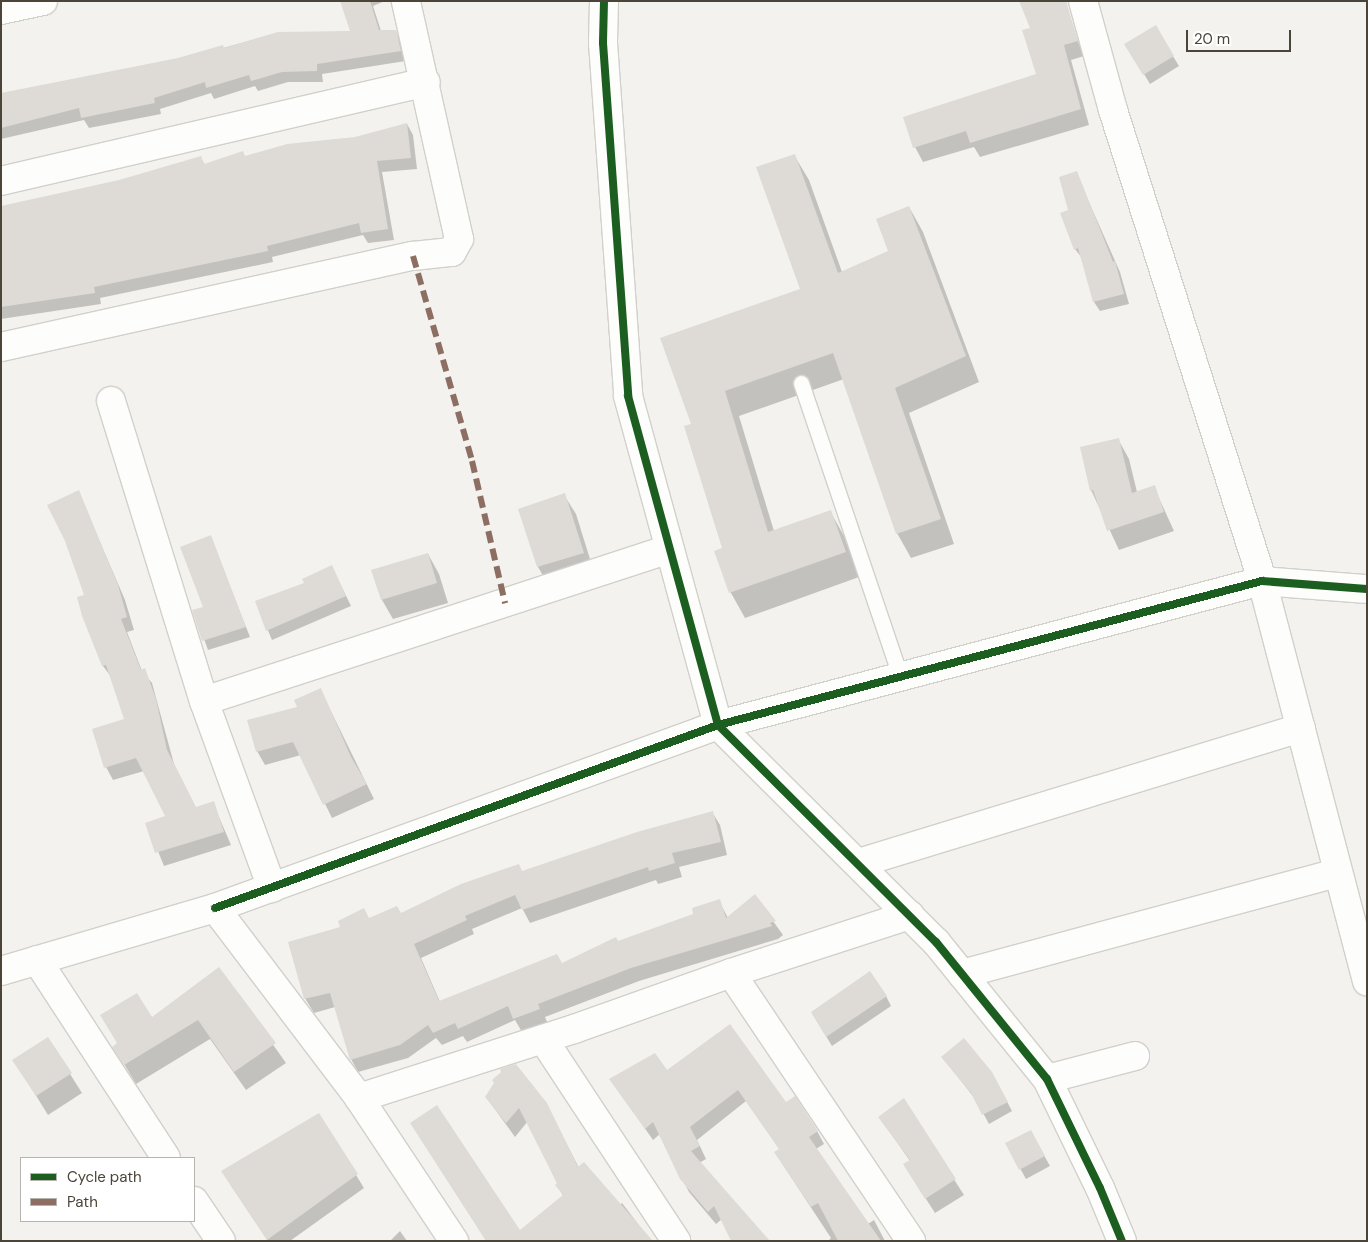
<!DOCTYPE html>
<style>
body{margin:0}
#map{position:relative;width:1368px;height:1242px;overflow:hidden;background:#f4f2ee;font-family:"DM Sans",sans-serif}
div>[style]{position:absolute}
.shadow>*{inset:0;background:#0003}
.building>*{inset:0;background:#dedbd6}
.roads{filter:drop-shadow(1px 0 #d2d0cb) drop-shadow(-1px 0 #d2d0cb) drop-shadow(0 1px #d2d0cb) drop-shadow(0 -1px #d2d0cb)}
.service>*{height:15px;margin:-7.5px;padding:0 7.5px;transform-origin:7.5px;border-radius:7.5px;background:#fdfdfc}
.minor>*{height:28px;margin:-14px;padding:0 14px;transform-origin:14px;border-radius:14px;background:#fdfdfc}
.quiet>*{height:6px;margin-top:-3px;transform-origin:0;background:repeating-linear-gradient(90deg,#8d6e63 0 12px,transparent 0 18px)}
.cycleway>*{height:8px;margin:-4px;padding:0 4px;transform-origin:4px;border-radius:4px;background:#1b5e20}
span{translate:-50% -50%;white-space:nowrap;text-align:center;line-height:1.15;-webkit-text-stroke:4px #fff;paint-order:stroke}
.frame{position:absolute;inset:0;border:2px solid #4b4439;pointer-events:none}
.legend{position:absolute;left:20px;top:1157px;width:175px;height:65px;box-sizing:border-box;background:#fff;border:1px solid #b7b4b0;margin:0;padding:6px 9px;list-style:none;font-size:15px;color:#4b4439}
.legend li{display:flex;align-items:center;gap:10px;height:25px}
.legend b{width:25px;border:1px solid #b7b4b0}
.scale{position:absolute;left:1186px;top:30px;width:105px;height:22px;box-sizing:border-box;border:2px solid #4b4439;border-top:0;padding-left:6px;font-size:15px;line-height:18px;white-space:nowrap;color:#4b4439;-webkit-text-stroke:4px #fff;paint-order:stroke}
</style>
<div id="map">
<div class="shadow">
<i style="clip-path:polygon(341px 1px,385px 1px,373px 6px,381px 31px,396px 31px,406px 61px,322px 74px,323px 82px,288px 82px,258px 91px,255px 86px,214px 99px,211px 93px,160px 109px,161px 114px,89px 128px,84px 120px,1px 139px,1px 95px,179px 60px,278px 33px,352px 32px)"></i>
<i style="clip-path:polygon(1061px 1px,1084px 56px,1071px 60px,1089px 125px,980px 157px,974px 147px,923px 162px,915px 147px,1038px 75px,1032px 29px)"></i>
<i style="clip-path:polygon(1155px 27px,1179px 66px,1150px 84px,1126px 44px)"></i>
<i style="clip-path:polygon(407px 124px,413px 135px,417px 169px,382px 172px,394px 240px,368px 243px,363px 235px,272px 257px,273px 262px,100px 298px,101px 304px,1px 319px,1px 207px,119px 181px,201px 158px,205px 165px,355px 138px)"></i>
<i style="clip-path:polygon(794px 155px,809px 180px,842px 272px,889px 251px,909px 207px,923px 232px,979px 382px,909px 413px,954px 544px,911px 558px,897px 533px,844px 379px,739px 416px,774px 531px,830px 511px,844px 536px,859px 577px,745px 618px,731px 593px,715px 552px,724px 549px,693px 425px,802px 289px)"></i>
<i style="clip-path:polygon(1076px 173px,1120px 272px,1129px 304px,1100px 311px,1094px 302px,1082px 258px,1075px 249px,1069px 211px)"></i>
<i style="clip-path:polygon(1118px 439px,1129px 459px,1137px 492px,1154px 487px,1174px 531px,1119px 550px,1091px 490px)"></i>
<i style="clip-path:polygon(78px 491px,125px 600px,134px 630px,127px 632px,142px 671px,152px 683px,174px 764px,196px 808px,213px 803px,231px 845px,164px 866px,147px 824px,167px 817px,144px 771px,113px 780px,106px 767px,125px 719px,112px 678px,103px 666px,84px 616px,85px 596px)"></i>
<i style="clip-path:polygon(564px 495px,576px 514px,594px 572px,549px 586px,538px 567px,520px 509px)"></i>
<i style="clip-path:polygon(210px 537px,250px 637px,208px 650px,194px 611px,204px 608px)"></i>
<i style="clip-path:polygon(428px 554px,439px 574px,448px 603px,393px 619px,382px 600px,373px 571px)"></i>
<i style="clip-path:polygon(332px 567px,351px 606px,272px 640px,256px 602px,306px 584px)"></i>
<i style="clip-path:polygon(320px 689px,374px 799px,332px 818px,301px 755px,265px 765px,257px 751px)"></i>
<i style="clip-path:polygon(712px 812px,720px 825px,727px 855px,679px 867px,682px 877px,658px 884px,656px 880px,530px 923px,522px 908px,472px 929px,474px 934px,421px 958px,440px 1002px,562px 965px,695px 915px,719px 901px,728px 918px,755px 896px,783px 935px,778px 939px,639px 981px,545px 1017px,547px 1022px,522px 1032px,515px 1020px,467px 1042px,463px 1036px,442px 1045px,436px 1038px,408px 1058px,358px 1072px,351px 1059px,335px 1007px,314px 1013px,306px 1000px,289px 943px,369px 920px,401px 914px,522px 872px)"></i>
<i style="clip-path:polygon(219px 968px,286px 1063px,246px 1090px,210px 1039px,136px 1084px,114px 1047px)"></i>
<i style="clip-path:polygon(886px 996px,891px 1006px,832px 1046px,812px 1013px)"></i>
<i style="clip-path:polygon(730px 1025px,786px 1104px,817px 1131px,824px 1144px,816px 1149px,868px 1224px,874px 1220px,885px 1241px,828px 1241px,831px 1238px,783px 1165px,780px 1150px,746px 1101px,697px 1140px,706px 1159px,699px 1163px,722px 1219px,716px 1224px,689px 1192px,660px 1134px,653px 1140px,611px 1080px,667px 1071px)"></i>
<i style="clip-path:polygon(48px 1039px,82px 1093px,48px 1115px,14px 1060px)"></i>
<i style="clip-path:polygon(943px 1058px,997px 1083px,1012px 1111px,989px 1124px,976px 1100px)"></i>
<i style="clip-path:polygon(486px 1097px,554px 1119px,579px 1168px,618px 1206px,622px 1203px,651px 1241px,519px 1232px,563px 1196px,528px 1121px,515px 1137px)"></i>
<i style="clip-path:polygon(903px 1100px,964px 1195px,935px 1213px,914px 1180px,910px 1161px,880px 1118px)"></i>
<i style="clip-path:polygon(1036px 1141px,1050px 1166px,1026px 1179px,1006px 1143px)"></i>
<i style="clip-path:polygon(356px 1175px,364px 1188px,290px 1241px,268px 1241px,230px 1184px)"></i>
<i style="clip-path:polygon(400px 1231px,407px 1241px,390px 1241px)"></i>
</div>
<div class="building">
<i style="clip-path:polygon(340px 1px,370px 1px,379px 30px,396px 30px,401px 51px,317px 64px,317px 71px,282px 72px,251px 81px,249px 75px,206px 88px,205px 82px,154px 98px,155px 103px,81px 118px,79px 108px,1px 128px,1px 93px,178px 58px,223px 45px,224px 48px,278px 32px,350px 31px)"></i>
<i style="clip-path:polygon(1019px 1px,1066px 1px,1078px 41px,1064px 45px,1081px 109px,970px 143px,966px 131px,913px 148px,903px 117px,1036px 74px,1022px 30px,1030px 28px)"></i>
<i style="clip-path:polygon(1156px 25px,1174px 56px,1143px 75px,1124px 44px)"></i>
<i style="clip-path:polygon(407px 123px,411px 158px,377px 161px,388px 229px,361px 233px,359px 223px,267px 246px,268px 251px,94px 287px,95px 293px,1px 307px,1px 206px,119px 180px,201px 156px,204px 164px,243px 151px,245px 156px,287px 144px,355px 137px)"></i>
<i style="clip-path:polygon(795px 154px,838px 273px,888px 251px,876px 219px,909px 206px,966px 356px,895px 388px,941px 519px,896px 534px,833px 353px,725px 391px,768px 532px,831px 510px,846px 552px,729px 593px,714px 551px,722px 548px,684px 426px,691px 424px,660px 338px,800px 289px,756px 167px)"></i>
<i style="clip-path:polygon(1077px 171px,1113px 262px,1115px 261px,1124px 294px,1093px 302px,1078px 248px,1074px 250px,1060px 213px,1068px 210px,1059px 177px)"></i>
<i style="clip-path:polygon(1119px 438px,1132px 493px,1155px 485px,1164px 512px,1107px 531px,1093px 490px,1090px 491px,1080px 447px)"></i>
<i style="clip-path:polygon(79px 490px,118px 585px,127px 617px,121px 619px,141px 670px,145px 668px,156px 699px,167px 750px,196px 807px,214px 801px,224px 832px,155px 853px,145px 823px,165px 816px,136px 758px,104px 768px,92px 729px,124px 719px,106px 665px,102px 666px,82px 616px,77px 597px,84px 595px,65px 541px,47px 505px)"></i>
<i style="clip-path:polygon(565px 493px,584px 553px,537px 567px,518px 509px)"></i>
<i style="clip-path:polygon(211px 535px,246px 627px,202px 641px,192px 610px,203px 607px,180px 547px)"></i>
<i style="clip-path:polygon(428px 553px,437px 583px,381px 600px,371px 570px)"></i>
<i style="clip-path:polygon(332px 565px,346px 596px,266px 631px,255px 601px,304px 583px,302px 579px)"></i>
<i style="clip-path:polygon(321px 688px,351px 757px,367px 784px,323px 805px,293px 742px,256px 752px,247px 720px,297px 707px,294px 700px)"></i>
<i style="clip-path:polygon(713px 811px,721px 842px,672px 853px,675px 863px,649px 871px,648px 867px,522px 910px,515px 895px,465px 916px,467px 920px,414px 944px,439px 1001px,557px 954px,562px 963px,616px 937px,618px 941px,693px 914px,692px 908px,720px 899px,726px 918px,755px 894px,776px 921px,770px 923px,772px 926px,631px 968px,538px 1004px,540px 1009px,513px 1019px,508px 1006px,458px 1029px,455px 1023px,433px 1033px,428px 1025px,400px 1045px,350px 1060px,330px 993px,304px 999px,288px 942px,340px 927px,338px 921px,364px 908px,369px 918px,397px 906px,401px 913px,461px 884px,519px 864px,522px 871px,637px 832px)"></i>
<i style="clip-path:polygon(219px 967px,276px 1043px,234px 1072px,198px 1020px,124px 1065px,112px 1047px,117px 1043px,100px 1015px,137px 993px,152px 1017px)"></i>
<i style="clip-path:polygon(870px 971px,887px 996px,826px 1037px,811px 1012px)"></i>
<i style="clip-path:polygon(730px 1024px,786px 1102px,795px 1096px,818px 1131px,809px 1137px,881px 1241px,838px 1241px,818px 1203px,811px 1207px,774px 1152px,779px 1149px,738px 1090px,690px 1127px,700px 1146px,691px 1151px,770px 1241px,731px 1241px,714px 1206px,708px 1212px,680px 1179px,653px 1122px,645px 1129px,609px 1079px,655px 1053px,667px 1070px)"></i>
<i style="clip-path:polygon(48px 1037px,72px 1073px,36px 1096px,12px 1060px)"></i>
<i style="clip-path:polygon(964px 1038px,992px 1072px,1008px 1102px,982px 1115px,971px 1093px,941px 1057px)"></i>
<i style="clip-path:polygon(516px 1064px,547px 1103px,578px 1167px,584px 1162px,653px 1241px,486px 1241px,410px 1123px,437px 1105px,520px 1230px,563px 1195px,555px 1185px,557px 1183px,519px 1108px,506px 1123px,485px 1097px,494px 1083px,492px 1080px,501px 1072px,500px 1069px)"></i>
<i style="clip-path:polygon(904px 1098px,956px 1179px,925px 1199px,903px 1164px,910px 1160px,878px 1117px)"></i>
<i style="clip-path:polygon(319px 1113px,358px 1174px,267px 1240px,221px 1171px)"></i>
<i style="clip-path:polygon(1031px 1130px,1045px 1156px,1019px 1170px,1005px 1143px)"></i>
</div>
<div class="roads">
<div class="service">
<i style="left:801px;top:383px;width:309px;rotate:71.3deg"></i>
</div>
<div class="minor">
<i style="left:604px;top:1px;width:42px;rotate:91.4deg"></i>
<i style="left:603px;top:43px;width:354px;rotate:85.9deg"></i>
<i style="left:628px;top:396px;width:341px;rotate:74.7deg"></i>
<i style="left:718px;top:725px;width:308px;rotate:44.9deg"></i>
<i style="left:936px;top:942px;width:176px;rotate:51deg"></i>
<i style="left:1047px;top:1079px;width:121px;rotate:64.1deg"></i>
<i style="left:1100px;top:1188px;width:57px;rotate:67.5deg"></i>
<i style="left:1083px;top:1px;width:113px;rotate:74.6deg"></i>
<i style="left:1113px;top:110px;width:494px;rotate:72.4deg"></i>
<i style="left:1262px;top:581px;width:414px;rotate:75.3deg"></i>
<i style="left:1px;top:10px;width:43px;rotate:-12.1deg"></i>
<i style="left:1px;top:181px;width:436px;rotate:-13.1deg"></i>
<i style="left:1px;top:347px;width:422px;rotate:-12.5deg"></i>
<i style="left:413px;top:256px;width:39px;rotate:-6deg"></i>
<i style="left:452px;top:252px;width:15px;rotate:-62deg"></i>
<i style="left:459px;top:239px;width:244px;rotate:-102.6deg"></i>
<i style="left:111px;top:401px;width:314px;rotate:72.8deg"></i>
<i style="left:859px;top:863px;width:462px;rotate:-17deg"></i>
<i style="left:272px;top:888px;width:199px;rotate:-110deg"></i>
<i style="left:204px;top:701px;width:489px;rotate:-18.1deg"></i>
<i style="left:215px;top:908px;width:535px;rotate:-19.99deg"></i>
<i style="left:718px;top:725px;width:563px;rotate:-14.83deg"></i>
<i style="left:1262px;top:581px;width:105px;rotate:4.4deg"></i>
<i style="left:37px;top:960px;width:236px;rotate:56.9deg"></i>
<i style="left:1px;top:971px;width:223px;rotate:-16.4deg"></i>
<i style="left:215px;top:908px;width:238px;rotate:52.8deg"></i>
<i style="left:359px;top:1098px;width:226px;rotate:-17.8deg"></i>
<i style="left:574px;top:1029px;width:167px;rotate:-19.6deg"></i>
<i style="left:731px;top:973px;width:188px;rotate:-18deg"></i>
<i style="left:731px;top:973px;width:323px;rotate:56.1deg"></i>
<i style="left:962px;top:974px;width:388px;rotate:-15.1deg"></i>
<i style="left:543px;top:1039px;width:242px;rotate:56.6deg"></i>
<i style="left:1047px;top:1079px;width:91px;rotate:-14.6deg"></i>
<i style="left:359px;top:1098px;width:172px;rotate:56.4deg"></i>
<i style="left:194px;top:1201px;width:48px;rotate:56deg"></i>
</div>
</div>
<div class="quiet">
<i style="left:413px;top:256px;width:213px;rotate:73.9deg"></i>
<i style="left:472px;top:461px;width:146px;rotate:76.9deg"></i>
</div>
<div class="cycleway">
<i style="left:604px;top:1px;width:42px;rotate:91.4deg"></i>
<i style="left:603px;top:43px;width:354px;rotate:85.9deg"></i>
<i style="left:628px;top:396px;width:341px;rotate:74.7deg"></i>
<i style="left:718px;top:725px;width:308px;rotate:44.9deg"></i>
<i style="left:936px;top:942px;width:176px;rotate:51deg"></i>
<i style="left:1047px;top:1079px;width:121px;rotate:64.1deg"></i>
<i style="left:1100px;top:1188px;width:57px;rotate:67.5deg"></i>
<i style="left:215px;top:908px;width:535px;rotate:-19.99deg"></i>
<i style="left:718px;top:725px;width:563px;rotate:-14.83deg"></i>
<i style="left:1262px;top:581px;width:105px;rotate:4.4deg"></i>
</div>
<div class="frame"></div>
<ul class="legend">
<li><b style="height:6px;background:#1b5e20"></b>Cycle path</li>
<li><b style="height:6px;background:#8d6e63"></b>Path</li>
</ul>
<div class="scale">20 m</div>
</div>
